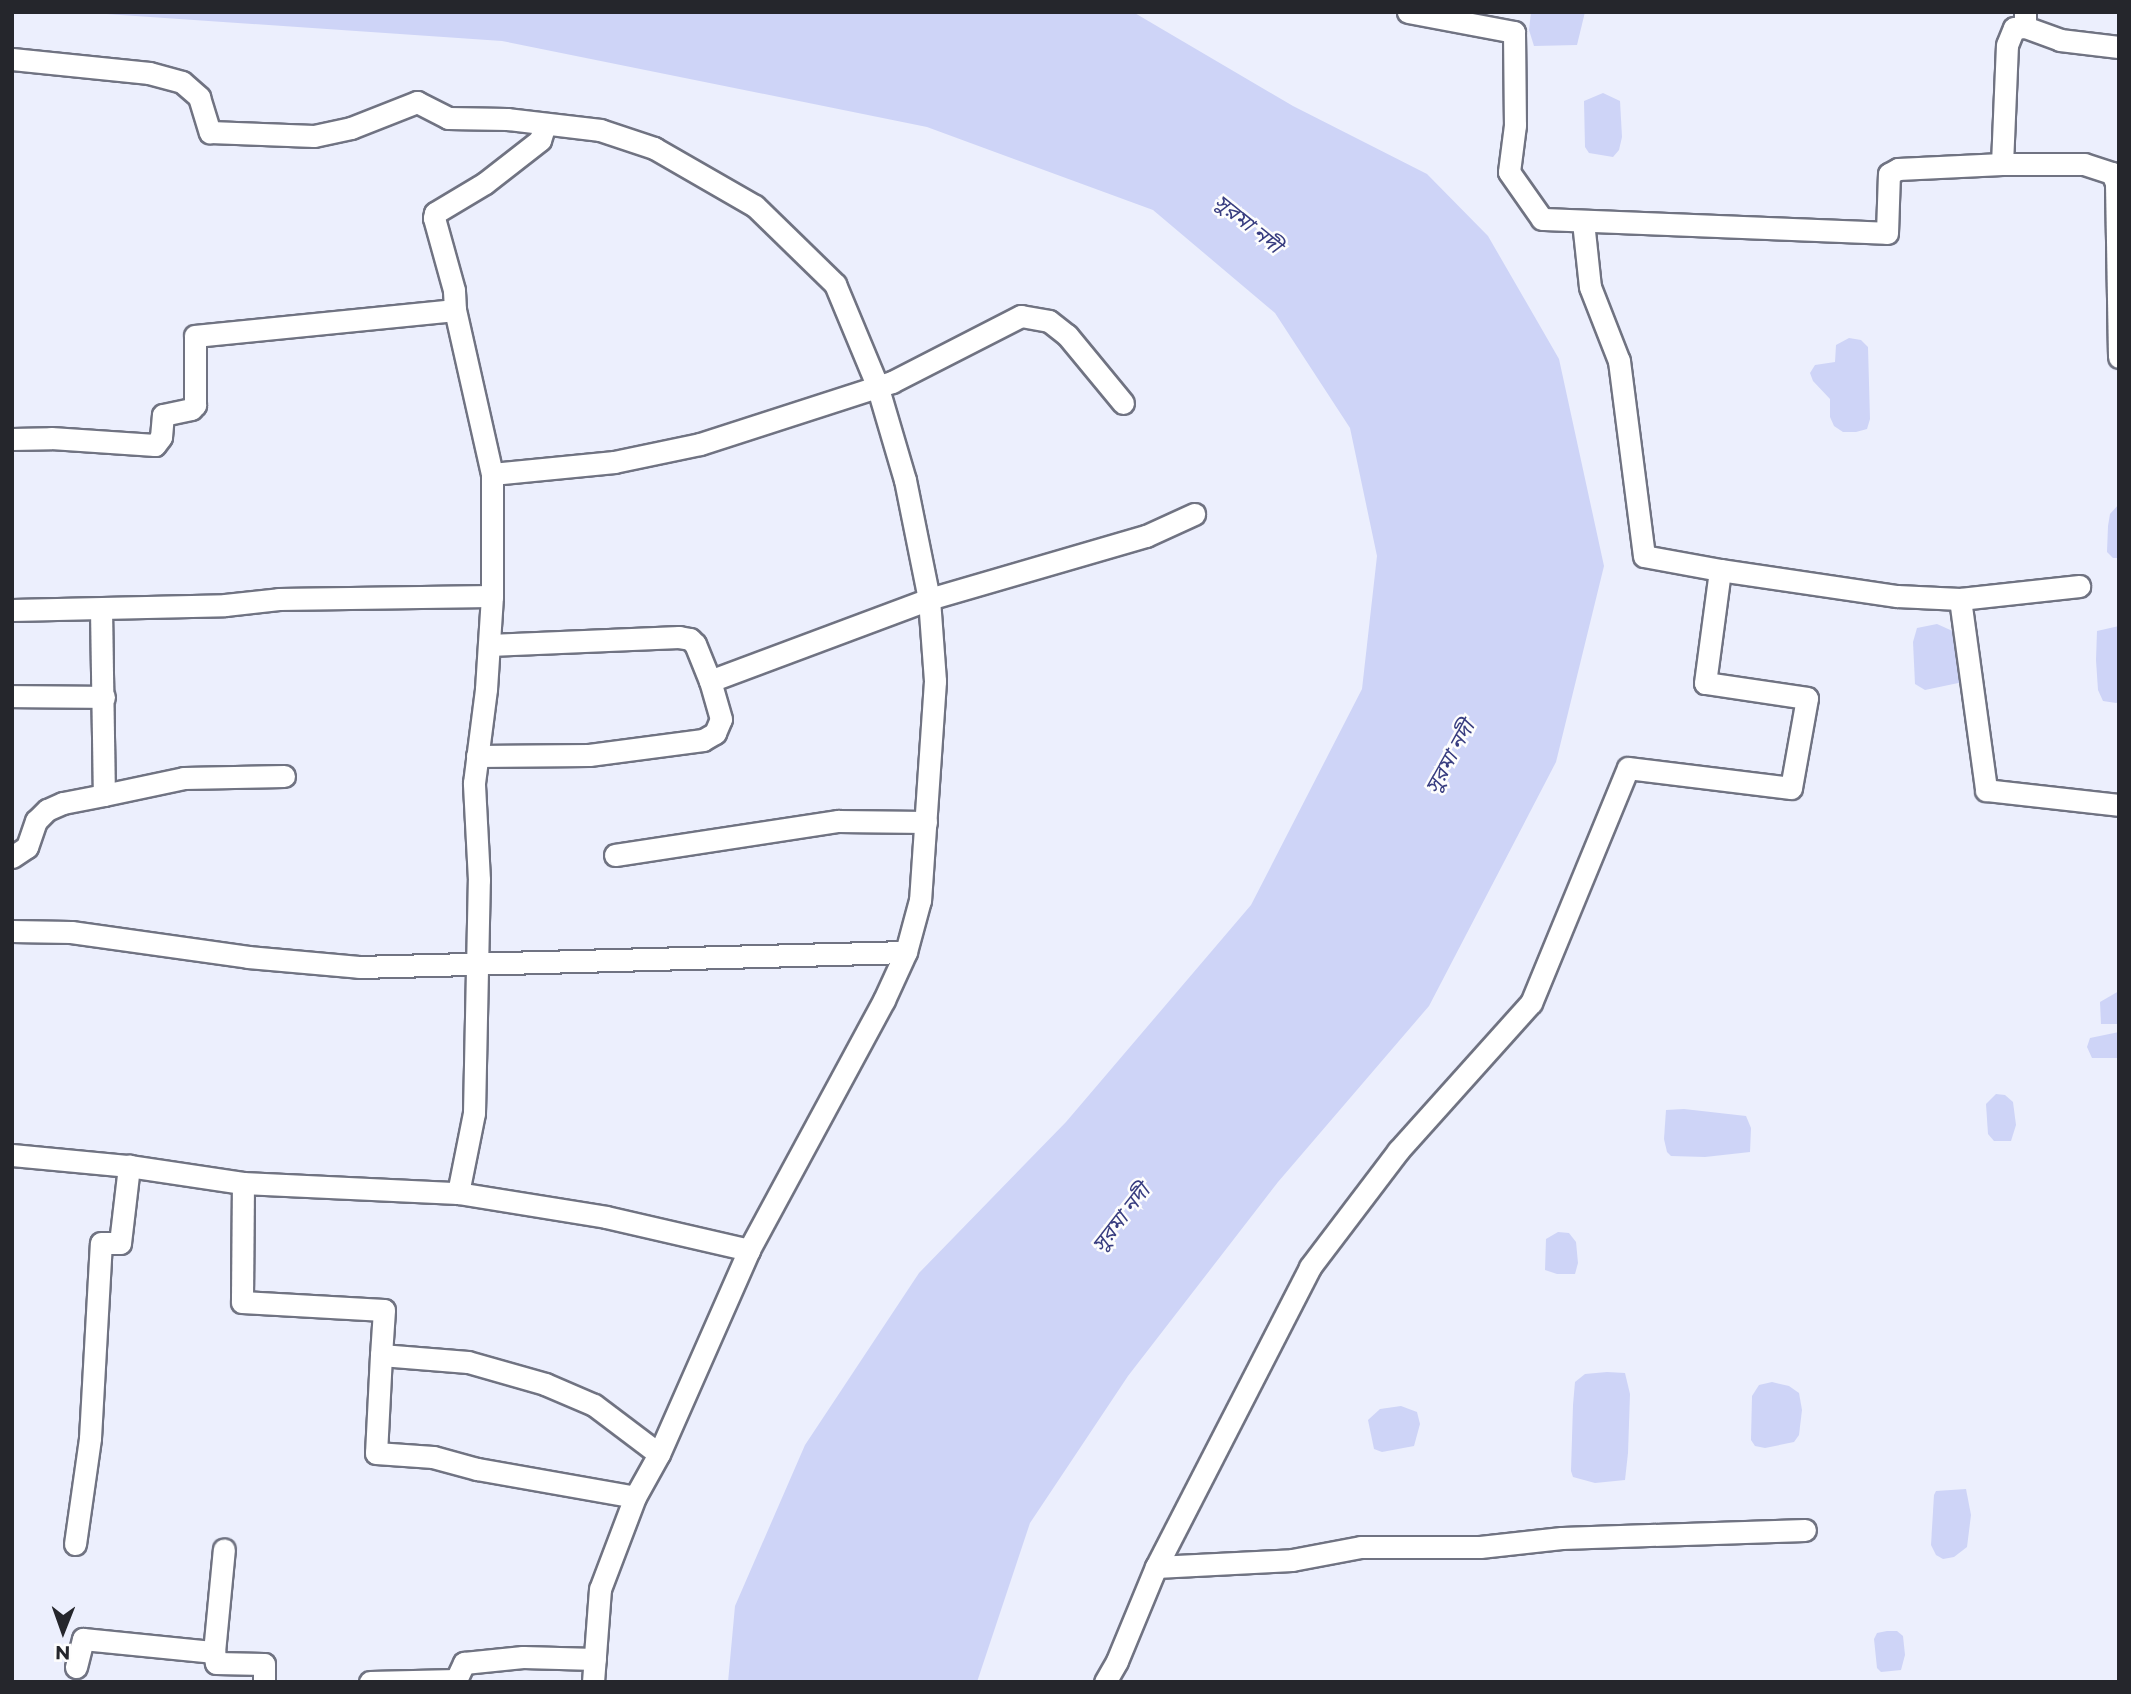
<!DOCTYPE html>
<meta charset="utf-8">
<style>
body{margin:0}
#map{position:relative;width:2131px;height:1694px;overflow:hidden;background:#eceffd;font-family:Montserrat,"Noto Sans Bengali",sans-serif}
div>[style]{position:absolute}
.water>*{inset:0;background:#ced4f7}
.roads{filter:drop-shadow(2px 0 #707382) drop-shadow(-2px 0 #707382) drop-shadow(0 2px #707382) drop-shadow(0 -2px #707382)}
.minor>*{height:21px;margin:-10.5px;padding:0 10.5px;transform-origin:10.5px;border-radius:10.5px;background:#fff}
span{translate:-50% -50%;white-space:nowrap;text-align:center;line-height:1.15;-webkit-text-stroke:5px #fdfdfd;paint-order:stroke}
.water-label{font-size:21px;color:#373c7f;font-style:italic}
.frame{position:absolute;inset:0;border:14px solid #25262c;pointer-events:none}
.north{position:absolute;left:28px;top:1596px;width:70px;height:70px;-webkit-text-stroke:5px #fdfdfd;paint-order:stroke;rotate:181deg;font-size:19px;font-weight:700;line-height:28px;text-align:center;color:#25262c}
.north::after{content:'';display:block;margin:auto;width:24px;height:32px;background:#25262c;clip-path:polygon(50% 0,100% 100%,50% 72%,0 100%)}
</style>
<div id="map">
<div class="water">
<i style="clip-path:polygon(77px 12px,1133px 12px,1293px 106px,1427px 174px,1488px 236px,1559px 359px,1604px 566px,1556px 762px,1429px 1006px,1278px 1182px,1128px 1376px,1030px 1523px,977px 1682px,728px 1682px,735px 1606px,805px 1445px,919px 1273px,1066px 1122px,1251px 905px,1362px 689px,1377px 556px,1350px 428px,1275px 313px,1153px 210px,927px 127px,502px 41px)"></i>
<i style="clip-path:polygon(1531px 12px,1585px 12px,1577px 45px,1534px 46px,1529px 30px)"></i>
<i style="clip-path:polygon(1603px 93px,1620px 101px,1622px 137px,1619px 150px,1613px 157px,1589px 153px,1585px 147px,1584px 101px)"></i>
<i style="clip-path:polygon(1849px 338px,1861px 340px,1868px 347px,1870px 419px,1867px 429px,1856px 432px,1843px 432px,1834px 426px,1830px 417px,1830px 399px,1813px 381px,1810px 373px,1815px 365px,1835px 362px,1836px 345px)"></i>
<i style="clip-path:polygon(2119px 504px,2119px 558px,2113px 558px,2107px 552px,2108px 526px,2110px 514px)"></i>
<i style="clip-path:polygon(1937px 624px,1957px 633px,1963px 682px,1925px 690px,1915px 684px,1913px 642px,1917px 628px)"></i>
<i style="clip-path:polygon(2119px 626px,2119px 702px,2116px 703px,2103px 701px,2098px 690px,2096px 660px,2097px 631px)"></i>
<i style="clip-path:polygon(2119px 991px,2119px 1024px,2101px 1024px,2100px 1002px)"></i>
<i style="clip-path:polygon(2119px 1032px,2119px 1058px,2092px 1058px,2087px 1047px,2090px 1038px)"></i>
<i style="clip-path:polygon(1996px 1094px,2005px 1095px,2013px 1102px,2016px 1125px,2011px 1141px,1994px 1141px,1988px 1134px,1986px 1104px)"></i>
<i style="clip-path:polygon(1684px 1109px,1746px 1116px,1751px 1128px,1750px 1152px,1705px 1157px,1671px 1156px,1667px 1152px,1664px 1139px,1666px 1110px)"></i>
<i style="clip-path:polygon(1558px 1232px,1569px 1233px,1576px 1242px,1578px 1263px,1575px 1274px,1557px 1274px,1545px 1270px,1546px 1239px)"></i>
<i style="clip-path:polygon(1607px 1372px,1625px 1373px,1630px 1394px,1628px 1453px,1625px 1480px,1595px 1483px,1573px 1477px,1571px 1471px,1573px 1405px,1575px 1382px,1585px 1374px)"></i>
<i style="clip-path:polygon(1772px 1382px,1789px 1386px,1799px 1393px,1802px 1410px,1799px 1435px,1794px 1442px,1765px 1448px,1755px 1446px,1751px 1440px,1752px 1396px,1759px 1385px)"></i>
<i style="clip-path:polygon(1401px 1406px,1417px 1412px,1420px 1424px,1414px 1446px,1382px 1452px,1374px 1449px,1368px 1420px,1380px 1409px)"></i>
<i style="clip-path:polygon(1966px 1489px,1971px 1515px,1967px 1547px,1954px 1557px,1943px 1559px,1936px 1555px,1931px 1545px,1934px 1495px,1936px 1491px)"></i>
<i style="clip-path:polygon(1887px 1631px,1897px 1631px,1903px 1636px,1905px 1655px,1901px 1670px,1881px 1672px,1877px 1668px,1874px 1639px,1877px 1633px)"></i>
</div>
<div class="roads">
<div class="minor">
<i style="left:1408px;top:12px;width:108px;rotate:10.7deg"></i>
<i style="left:1514px;top:32px;width:93px;rotate:89.4deg"></i>
<i style="left:1515px;top:125px;width:47px;rotate:97.3deg"></i>
<i style="left:1509px;top:172px;width:57px;rotate:54.9deg"></i>
<i style="left:1542px;top:219px;width:345px;rotate:2.3deg"></i>
<i style="left:1887px;top:233px;width:59px;rotate:-88.1deg"></i>
<i style="left:1889px;top:174px;width:10px;rotate:-29deg"></i>
<i style="left:1898px;top:169px;width:104px;rotate:-2.8deg"></i>
<i style="left:2002px;top:164px;width:119px;rotate:-87.6deg"></i>
<i style="left:2007px;top:45px;width:18px;rotate:-68deg"></i>
<i style="left:2014px;top:28px;width:11px;rotate:-5deg"></i>
<i style="left:2025px;top:27px;width:15px;rotate:-90deg"></i>
<i style="left:2025px;top:27px;width:37px;rotate:20deg"></i>
<i style="left:2060px;top:40px;width:59px;rotate:6.8deg"></i>
<i style="left:12px;top:59px;width:138px;rotate:5.8deg"></i>
<i style="left:149px;top:73px;width:34px;rotate:15deg"></i>
<i style="left:182px;top:82px;width:23px;rotate:41deg"></i>
<i style="left:199px;top:97px;width:37px;rotate:73deg"></i>
<i style="left:210px;top:132px;width:104px;rotate:2.2deg"></i>
<i style="left:314px;top:136px;width:38px;rotate:-12deg"></i>
<i style="left:351px;top:128px;width:71px;rotate:-21.5deg"></i>
<i style="left:417px;top:102px;width:35px;rotate:27deg"></i>
<i style="left:448px;top:118px;width:59px;rotate:1deg"></i>
<i style="left:507px;top:119px;width:94px;rotate:6.7deg"></i>
<i style="left:600px;top:130px;width:57px;rotate:18.4deg"></i>
<i style="left:654px;top:148px;width:116px;rotate:29.9deg"></i>
<i style="left:755px;top:206px;width:112px;rotate:44.3deg"></i>
<i style="left:835px;top:284px;width:109px;rotate:67.4deg"></i>
<i style="left:877px;top:385px;width:99px;rotate:73.6deg"></i>
<i style="left:905px;top:480px;width:121px;rotate:78.6deg"></i>
<i style="left:929px;top:599px;width:82px;rotate:85.8deg"></i>
<i style="left:935px;top:681px;width:220px;rotate:93.9deg"></i>
<i style="left:920px;top:900px;width:54px;rotate:105.1deg"></i>
<i style="left:906px;top:952px;width:53px;rotate:114.6deg"></i>
<i style="left:884px;top:1000px;width:284px;rotate:118.4deg"></i>
<i style="left:749px;top:1250px;width:223px;rotate:113.8deg"></i>
<i style="left:659px;top:1454px;width:49px;rotate:119.2deg"></i>
<i style="left:635px;top:1497px;width:98px;rotate:110.8deg"></i>
<i style="left:600px;top:1589px;width:93px;rotate:94.3deg"></i>
<i style="left:2002px;top:164px;width:82px"></i>
<i style="left:2084px;top:164px;width:29px;rotate:18deg"></i>
<i style="left:2112px;top:173px;width:11px;rotate:68deg"></i>
<i style="left:2116px;top:183px;width:174px;rotate:89deg"></i>
<i style="left:12px;top:439px;width:39px;rotate:-1deg"></i>
<i style="left:51px;top:438px;width:104px;rotate:3.9deg"></i>
<i style="left:155px;top:445px;width:10px;rotate:-53deg"></i>
<i style="left:161px;top:437px;width:22px;rotate:-85deg"></i>
<i style="left:163px;top:415px;width:29px;rotate:-12deg"></i>
<i style="left:191px;top:409px;width:6px;rotate:-45deg"></i>
<i style="left:195px;top:405px;width:69px;rotate:-90deg"></i>
<i style="left:195px;top:336px;width:261px;rotate:-5.7deg"></i>
<i style="left:492px;top:474px;width:123px;rotate:-5.6deg"></i>
<i style="left:614px;top:462px;width:88px;rotate:-11.8deg"></i>
<i style="left:700px;top:444px;width:202px;rotate:-17.9deg"></i>
<i style="left:892px;top:382px;width:145px;rotate:-27.1deg"></i>
<i style="left:1021px;top:316px;width:28px;rotate:10deg"></i>
<i style="left:1049px;top:321px;width:23px;rotate:38deg"></i>
<i style="left:1067px;top:335px;width:88px;rotate:50.5deg"></i>
<i style="left:1720px;top:570px;width:179px;rotate:8.4deg"></i>
<i style="left:1897px;top:596px;width:63px;rotate:2.7deg"></i>
<i style="left:1960px;top:599px;width:120px;rotate:-6.2deg"></i>
<i style="left:1960px;top:599px;width:193px;rotate:82.2deg"></i>
<i style="left:1986px;top:790px;width:134px;rotate:6.4deg"></i>
<i style="left:101px;top:609px;width:186px;rotate:89.1deg"></i>
<i style="left:104px;top:795px;width:82px;rotate:-12deg"></i>
<i style="left:184px;top:778px;width:100px;rotate:-1.1deg"></i>
<i style="left:12px;top:610px;width:213px;rotate:-1.3deg"></i>
<i style="left:225px;top:605px;width:54px;rotate:-6.3deg"></i>
<i style="left:279px;top:599px;width:213px;rotate:-0.8deg"></i>
<i style="left:710px;top:681px;width:234px;rotate:-20.5deg"></i>
<i style="left:929px;top:599px;width:226px;rotate:-16.2deg"></i>
<i style="left:1146px;top:536px;width:53px;rotate:-24.6deg"></i>
<i style="left:12px;top:696px;width:92px;rotate:0.6deg"></i>
<i style="left:477px;top:756px;width:112px;rotate:-0.5deg"></i>
<i style="left:589px;top:755px;width:115px;rotate:-7.5deg"></i>
<i style="left:703px;top:740px;width:14px;rotate:-30deg"></i>
<i style="left:715px;top:733px;width:15px;rotate:-67deg"></i>
<i style="left:721px;top:719px;width:40px;rotate:-106deg"></i>
<i style="left:710px;top:681px;width:40px;rotate:-112deg"></i>
<i style="left:695px;top:644px;width:7px;rotate:-135deg"></i>
<i style="left:690px;top:639px;width:11px;rotate:-170deg"></i>
<i style="left:679px;top:637px;width:190px;rotate:177.6deg"></i>
<i style="left:615px;top:855px;width:226px;rotate:-8.7deg"></i>
<i style="left:838px;top:821px;width:88px;rotate:0.7deg"></i>
<i style="left:12px;top:857px;width:18px;rotate:-34deg"></i>
<i style="left:27px;top:847px;width:28px;rotate:-71deg"></i>
<i style="left:36px;top:821px;width:16px;rotate:-45deg"></i>
<i style="left:47px;top:810px;width:17px;rotate:-24deg"></i>
<i style="left:63px;top:803px;width:42px;rotate:-11deg"></i>
<i style="left:12px;top:931px;width:59px;rotate:1deg"></i>
<i style="left:71px;top:932px;width:179px;rotate:8deg"></i>
<i style="left:248px;top:957px;width:111px;rotate:5.1deg"></i>
<i style="left:359px;top:967px;width:547px;rotate:-1.57deg"></i>
<i style="left:12px;top:1155px;width:118px;rotate:5.4deg"></i>
<i style="left:129px;top:1166px;width:115px;rotate:8.5deg"></i>
<i style="left:243px;top:1183px;width:215px;rotate:2.7deg"></i>
<i style="left:458px;top:1193px;width:150px;rotate:9.2deg"></i>
<i style="left:606px;top:1217px;width:147px;rotate:13deg"></i>
<i style="left:243px;top:1183px;width:119px;rotate:90.5deg"></i>
<i style="left:242px;top:1302px;width:142px;rotate:3.2deg"></i>
<i style="left:384px;top:1310px;width:45px;rotate:93.8deg"></i>
<i style="left:381px;top:1355px;width:87px;rotate:4.6deg"></i>
<i style="left:468px;top:1362px;width:80px;rotate:15.9deg"></i>
<i style="left:545px;top:1384px;width:53px;rotate:23.2deg"></i>
<i style="left:594px;top:1405px;width:81px;rotate:37deg"></i>
<i style="left:458px;top:1193px;width:82px;rotate:-78.7deg"></i>
<i style="left:474px;top:1113px;width:233px;rotate:-88.8deg"></i>
<i style="left:479px;top:880px;width:97px;rotate:-93deg"></i>
<i style="left:474px;top:783px;width:95px;rotate:-82.7deg"></i>
<i style="left:486px;top:689px;width:93px;rotate:-86.3deg"></i>
<i style="left:492px;top:596px;width:122px;rotate:-90deg"></i>
<i style="left:492px;top:474px;width:168px;rotate:-102.7deg"></i>
<i style="left:455px;top:310px;width:20px;rotate:-93deg"></i>
<i style="left:454px;top:290px;width:75px;rotate:-105.5deg"></i>
<i style="left:434px;top:218px;width:5px;rotate:-79deg"></i>
<i style="left:435px;top:213px;width:58px;rotate:-31deg"></i>
<i style="left:485px;top:183px;width:70px;rotate:-38deg"></i>
<i style="left:540px;top:140px;width:16px;rotate:-72deg"></i>
<i style="left:381px;top:1355px;width:98px;rotate:92.9deg"></i>
<i style="left:376px;top:1453px;width:57px;rotate:4deg"></i>
<i style="left:433px;top:1457px;width:46px;rotate:15.3deg"></i>
<i style="left:477px;top:1469px;width:160px;rotate:10deg"></i>
<i style="left:75px;top:1544px;width:107px;rotate:-81.9deg"></i>
<i style="left:90px;top:1438px;width:195px;rotate:-86.8deg"></i>
<i style="left:101px;top:1243px;width:19px"></i>
<i style="left:120px;top:1243px;width:78px;rotate:-83.3deg"></i>
<i style="left:1156px;top:1567px;width:136px;rotate:-2.9deg"></i>
<i style="left:1292px;top:1560px;width:70px;rotate:-10.7deg"></i>
<i style="left:1361px;top:1547px;width:119px"></i>
<i style="left:1480px;top:1547px;width:82px;rotate:-6.3deg"></i>
<i style="left:1562px;top:1538px;width:243px;rotate:-1.9deg"></i>
<i style="left:214px;top:1652px;width:103px;rotate:-84.5deg"></i>
<i style="left:76px;top:1667px;width:29px;rotate:-76deg"></i>
<i style="left:83px;top:1639px;width:132px;rotate:5.7deg"></i>
<i style="left:214px;top:1652px;width:11px;rotate:80deg"></i>
<i style="left:216px;top:1663px;width:48px;rotate:1.2deg"></i>
<i style="left:264px;top:1664px;width:18px;rotate:90deg"></i>
<i style="left:370px;top:1682px;width:86px;rotate:-1.3deg"></i>
<i style="left:456px;top:1680px;width:19px;rotate:-65deg"></i>
<i style="left:464px;top:1663px;width:59px;rotate:-5.8deg"></i>
<i style="left:523px;top:1657px;width:72px;rotate:1.6deg"></i>
<i style="left:1105px;top:1682px;width:24px;rotate:-60deg"></i>
<i style="left:1117px;top:1661px;width:102px;rotate:-67.5deg"></i>
<i style="left:1156px;top:1567px;width:337px;rotate:-62.8deg"></i>
<i style="left:1310px;top:1267px;width:146px;rotate:-52.8deg"></i>
<i style="left:1398px;top:1151px;width:199px;rotate:-48.1deg"></i>
<i style="left:1531px;top:1003px;width:254px;rotate:-67.6deg"></i>
<i style="left:1628px;top:768px;width:164px;rotate:7deg"></i>
<i style="left:1791px;top:788px;width:91px;rotate:-79.9deg"></i>
<i style="left:1807px;top:698px;width:103px;rotate:-171.6deg"></i>
<i style="left:1705px;top:683px;width:114px;rotate:-82.4deg"></i>
<i style="left:1720px;top:570px;width:77px;rotate:-169.6deg"></i>
<i style="left:1644px;top:556px;width:197px;rotate:-97.3deg"></i>
<i style="left:1619px;top:361px;width:79px;rotate:-111.4deg"></i>
<i style="left:1590px;top:287px;width:66px;rotate:-96.1deg"></i>
</div>
</div>
<div class="water-label">
<span style="left:1248px;top:224px;rotate:39deg">সুরমা নদী</span>
<span style="left:1450px;top:757px;rotate:-61deg">সুরমা নদী</span>
<span style="left:1121px;top:1218px;rotate:-52deg">সুরমা নদী</span>
</div>
<div class="frame"></div>
<div class="north">N</div>
</div>
